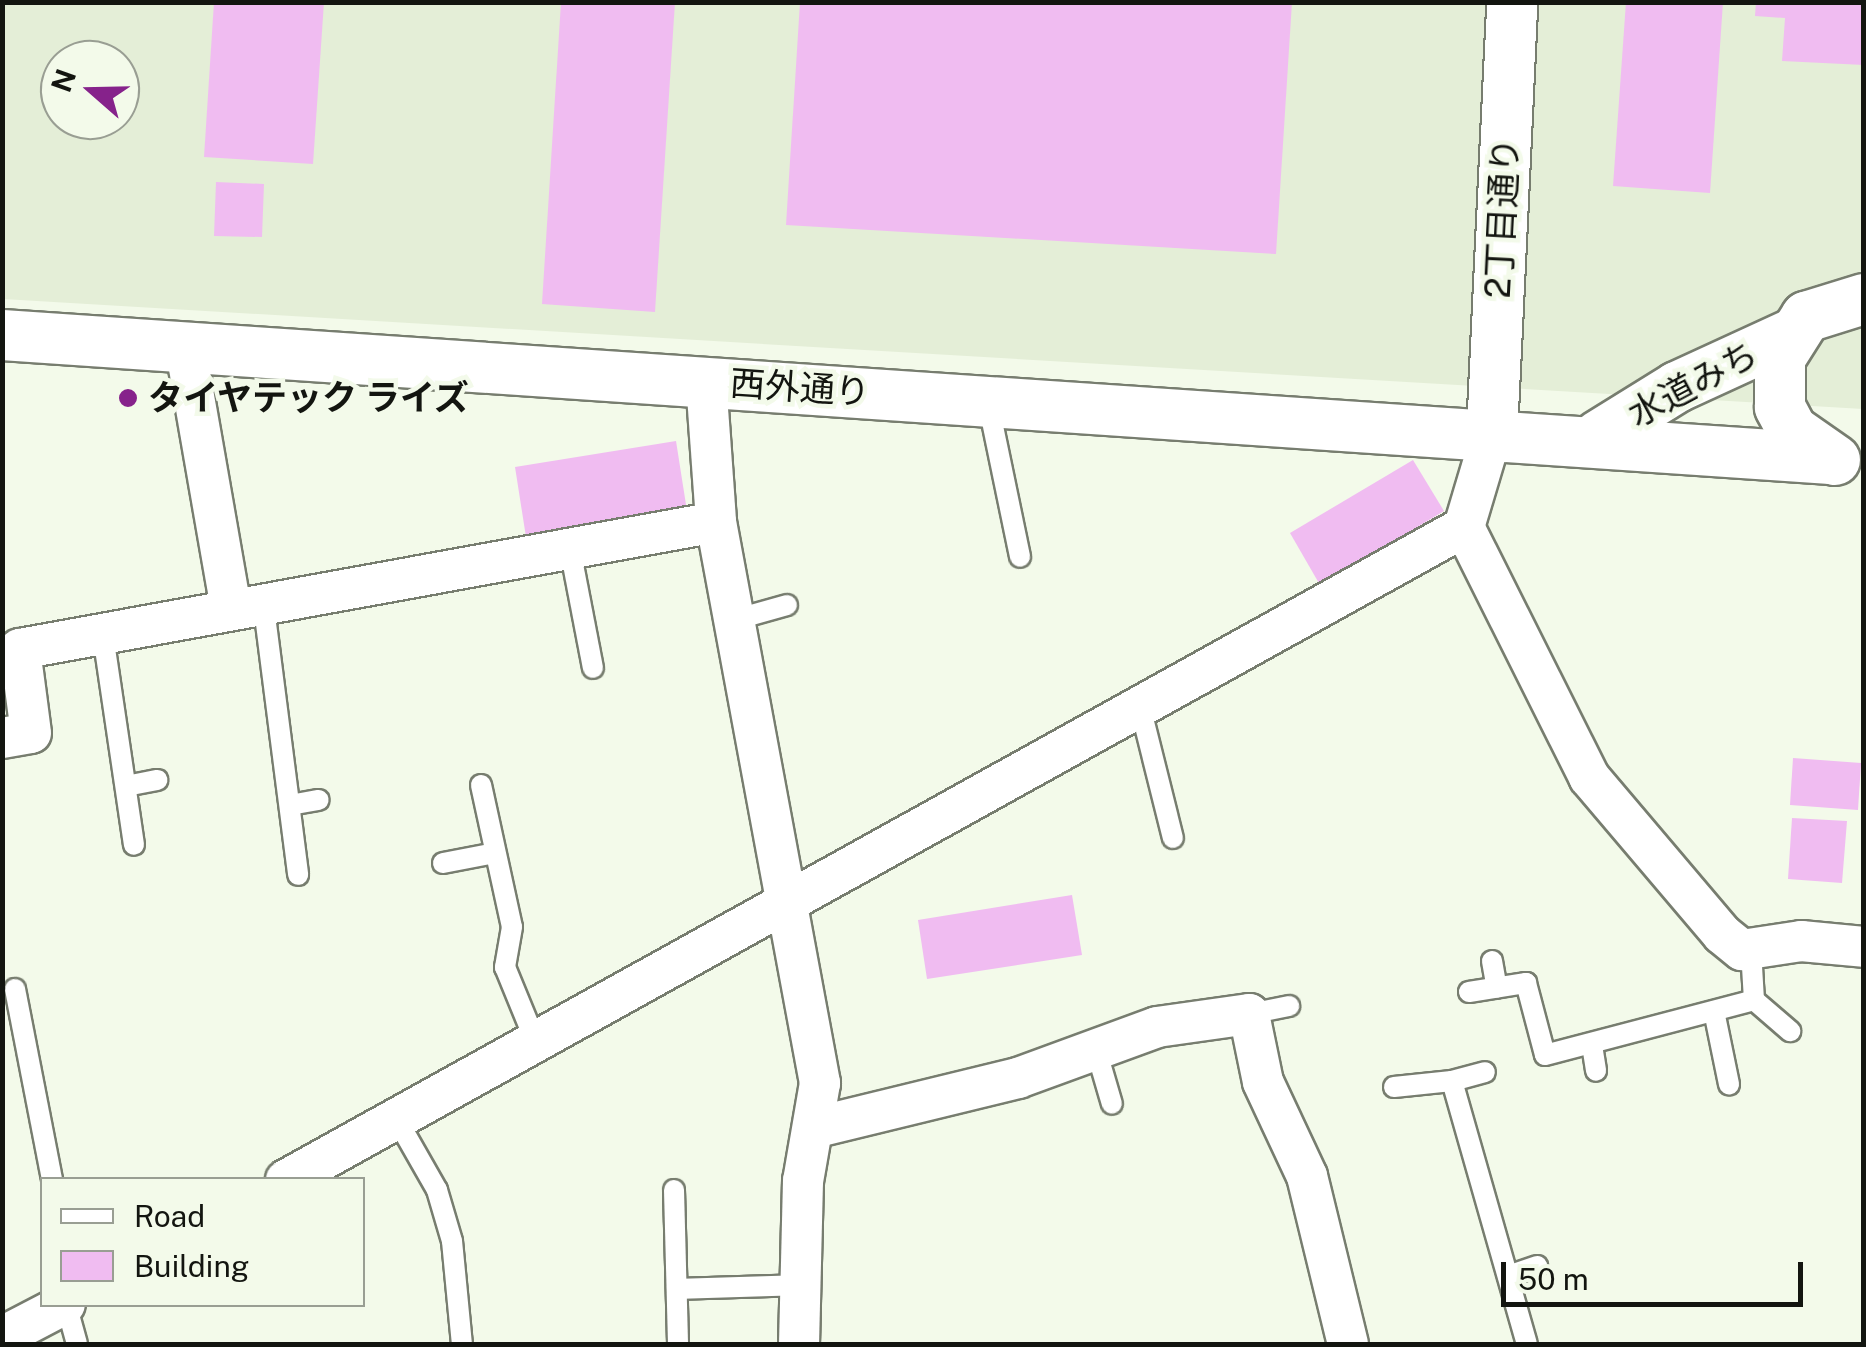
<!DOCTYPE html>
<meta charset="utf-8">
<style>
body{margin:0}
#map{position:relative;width:1866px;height:1347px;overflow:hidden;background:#f3faea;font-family:"Public Sans","Noto Sans JP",sans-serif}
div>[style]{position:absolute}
.built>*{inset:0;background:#e4eed7}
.building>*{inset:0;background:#f0bcf1}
.roads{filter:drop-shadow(2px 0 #777d6f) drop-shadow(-2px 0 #777d6f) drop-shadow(0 2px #777d6f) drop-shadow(0 -2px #777d6f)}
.service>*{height:20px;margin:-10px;padding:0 10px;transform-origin:10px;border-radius:10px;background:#fff}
.minor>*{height:40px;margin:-20px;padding:0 20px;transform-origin:20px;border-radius:20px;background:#fff}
.tertiary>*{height:50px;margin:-25px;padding:0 25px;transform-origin:25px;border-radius:25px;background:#fff}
.dots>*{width:28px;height:28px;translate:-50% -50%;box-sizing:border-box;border:5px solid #f3faea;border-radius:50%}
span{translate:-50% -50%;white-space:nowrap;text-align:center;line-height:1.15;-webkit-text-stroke:9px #f3faea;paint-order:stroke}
.street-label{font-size:35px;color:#131510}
.poi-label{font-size:35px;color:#131510;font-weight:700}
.left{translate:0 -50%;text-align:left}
.frame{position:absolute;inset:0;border:5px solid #131510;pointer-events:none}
.legend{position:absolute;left:40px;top:1177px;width:325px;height:130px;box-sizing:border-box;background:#f3faea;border:2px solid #999e93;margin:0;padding:12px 18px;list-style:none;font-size:30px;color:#131510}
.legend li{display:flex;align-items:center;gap:20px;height:50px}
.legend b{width:50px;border:2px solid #999e93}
.north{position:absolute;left:40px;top:40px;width:100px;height:100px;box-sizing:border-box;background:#f3faea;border:2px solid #999e93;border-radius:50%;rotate:290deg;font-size:28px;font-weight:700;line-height:40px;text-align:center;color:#131510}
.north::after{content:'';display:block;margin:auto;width:35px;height:45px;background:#86228b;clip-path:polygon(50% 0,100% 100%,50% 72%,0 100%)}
.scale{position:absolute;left:1501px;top:1262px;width:302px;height:45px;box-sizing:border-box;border:5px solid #131510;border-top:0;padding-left:12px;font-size:30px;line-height:35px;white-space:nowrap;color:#131510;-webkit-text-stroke:8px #f3faea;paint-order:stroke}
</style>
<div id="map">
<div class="built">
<i style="clip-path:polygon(evenodd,2px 3px,1863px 3px,1863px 409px,3px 299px,2px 3px,60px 60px,120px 60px,120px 120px,60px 120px,60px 60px)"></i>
</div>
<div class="building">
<i style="clip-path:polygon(214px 2px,324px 2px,313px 164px,204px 157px)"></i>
<i style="clip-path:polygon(561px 2px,675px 2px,655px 312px,542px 304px)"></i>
<i style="clip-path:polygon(800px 2px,1292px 2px,1276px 254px,786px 225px)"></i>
<i style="clip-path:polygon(1626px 2px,1723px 2px,1710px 193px,1613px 186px)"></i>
<i style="clip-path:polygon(1756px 2px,1864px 2px,1864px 65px,1782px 61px,1785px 18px,1755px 16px)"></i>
<i style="clip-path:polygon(216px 182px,264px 184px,262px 237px,214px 236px)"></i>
<i style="clip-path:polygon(676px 441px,687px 511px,526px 537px,515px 467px)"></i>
<i style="clip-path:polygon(1413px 460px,1444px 511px,1320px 585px,1290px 533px)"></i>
<i style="clip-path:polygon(1793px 758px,1861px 763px,1858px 810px,1790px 805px)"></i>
<i style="clip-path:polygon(1792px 818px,1847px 821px,1842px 883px,1788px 879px)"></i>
<i style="clip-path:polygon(1072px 895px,1082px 955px,927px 979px,918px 920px)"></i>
</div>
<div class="roads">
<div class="service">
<i style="left:988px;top:402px;width:158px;rotate:78.3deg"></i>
<i style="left:571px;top:554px;width:116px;rotate:79.1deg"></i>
<i style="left:264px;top:608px;width:269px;rotate:82.7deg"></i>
<i style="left:734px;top:620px;width:55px;rotate:-15.8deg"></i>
<i style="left:103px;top:635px;width:212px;rotate:81.6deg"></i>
<i style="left:1140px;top:706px;width:136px;rotate:76deg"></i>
<i style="left:481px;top:785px;width:145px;rotate:77.7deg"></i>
<i style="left:512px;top:927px;width:41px;rotate:99.9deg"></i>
<i style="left:505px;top:967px;width:79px;rotate:67.7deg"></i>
<i style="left:126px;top:786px;width:32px;rotate:-11deg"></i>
<i style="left:290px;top:805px;width:29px;rotate:-10deg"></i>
<i style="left:443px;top:863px;width:53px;rotate:-10.9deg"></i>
<i style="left:1492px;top:961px;width:27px;rotate:80deg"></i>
<i style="left:15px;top:989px;width:195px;rotate:79deg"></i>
<i style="left:1469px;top:992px;width:58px;rotate:-9deg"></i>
<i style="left:1526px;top:983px;width:74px;rotate:75.2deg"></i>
<i style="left:1545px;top:1055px;width:216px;rotate:-14.7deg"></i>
<i style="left:1754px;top:1000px;width:50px;rotate:-93.4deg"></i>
<i style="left:1754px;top:1000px;width:48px;rotate:40.7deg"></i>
<i style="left:1714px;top:1011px;width:75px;rotate:78.4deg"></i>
<i style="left:1249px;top:1014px;width:41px;rotate:-11.3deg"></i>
<i style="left:1592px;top:1045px;width:26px;rotate:81deg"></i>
<i style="left:1095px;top:1046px;width:60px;rotate:73.7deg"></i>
<i style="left:1452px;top:1081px;width:34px;rotate:-15deg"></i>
<i style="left:1394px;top:1087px;width:58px;rotate:-5.9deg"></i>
<i style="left:1452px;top:1081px;width:273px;rotate:74.1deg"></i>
<i style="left:396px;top:1118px;width:83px;rotate:60.3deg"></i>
<i style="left:437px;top:1190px;width:53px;rotate:73.6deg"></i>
<i style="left:452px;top:1241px;width:103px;rotate:84.5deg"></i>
<i style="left:674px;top:1190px;width:154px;rotate:88.5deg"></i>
<i style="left:1508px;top:1276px;width:31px;rotate:-19deg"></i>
<i style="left:677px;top:1289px;width:125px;rotate:-1.8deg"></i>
<i style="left:66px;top:1304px;width:41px;rotate:74.6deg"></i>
</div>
<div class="minor">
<i style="left:185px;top:345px;width:268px;rotate:80.1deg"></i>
<i style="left:706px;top:381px;width:141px;rotate:85.9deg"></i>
<i style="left:716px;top:522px;width:571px;rotate:79.5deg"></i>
<i style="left:820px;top:1083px;width:99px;rotate:99.8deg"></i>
<i style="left:803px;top:1181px;width:163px;rotate:91.4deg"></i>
<i style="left:1464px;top:527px;width:280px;rotate:63.4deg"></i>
<i style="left:1589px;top:777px;width:206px;rotate:49.7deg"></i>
<i style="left:1722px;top:934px;width:26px;rotate:39deg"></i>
<i style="left:1742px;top:950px;width:60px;rotate:-8.7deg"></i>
<i style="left:1801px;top:941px;width:63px;rotate:5.4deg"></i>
<i style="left:2px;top:738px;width:29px;rotate:-10deg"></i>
<i style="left:31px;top:733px;width:85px;rotate:-97.5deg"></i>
<i style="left:20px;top:649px;width:707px;rotate:-10.34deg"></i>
<i style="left:817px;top:1127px;width:207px;rotate:-13.7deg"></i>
<i style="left:1018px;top:1078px;width:148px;rotate:-20.1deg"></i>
<i style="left:1157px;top:1027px;width:93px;rotate:-8deg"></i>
<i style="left:1249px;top:1014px;width:69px;rotate:78.4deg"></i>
<i style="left:1263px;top:1082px;width:104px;rotate:64.9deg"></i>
<i style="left:1307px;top:1176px;width:173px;rotate:76.3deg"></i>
<i style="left:286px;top:1180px;width:1347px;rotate:-29deg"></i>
<i style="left:1464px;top:527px;width:98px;rotate:-73.4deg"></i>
<i style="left:2px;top:1337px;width:71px;rotate:-27.6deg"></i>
</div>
<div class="tertiary">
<i style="left:2px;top:335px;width:1833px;rotate:3.88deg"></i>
<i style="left:1492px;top:433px;width:431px;rotate:-87.3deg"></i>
<i style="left:1598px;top:436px;width:93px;rotate:-31.8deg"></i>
<i style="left:1677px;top:387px;width:124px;rotate:-24.7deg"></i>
<i style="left:1835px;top:460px;width:52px;rotate:-145.1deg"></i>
<i style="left:1792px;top:430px;width:26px;rotate:-118deg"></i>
<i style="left:1780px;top:407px;width:49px;rotate:-90deg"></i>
<i style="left:1780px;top:358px;width:49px;rotate:-57.6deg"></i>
<i style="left:1806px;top:317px;width:61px;rotate:-17.2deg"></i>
</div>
</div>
<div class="dots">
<i style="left:128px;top:398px;background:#86228b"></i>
</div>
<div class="street-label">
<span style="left:1502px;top:218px;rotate:-87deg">2丁目通り</span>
<span style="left:1693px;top:384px;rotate:-28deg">水道みち</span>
<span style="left:800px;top:388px;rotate:4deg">西外通り</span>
</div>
<div class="poi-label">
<span class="left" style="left:148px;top:398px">タイヤテック ライズ</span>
</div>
<div class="frame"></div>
<ul class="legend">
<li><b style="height:12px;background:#fff"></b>Road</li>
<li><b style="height:28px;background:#f0bcf1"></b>Building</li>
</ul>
<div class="north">N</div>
<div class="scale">50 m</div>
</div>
